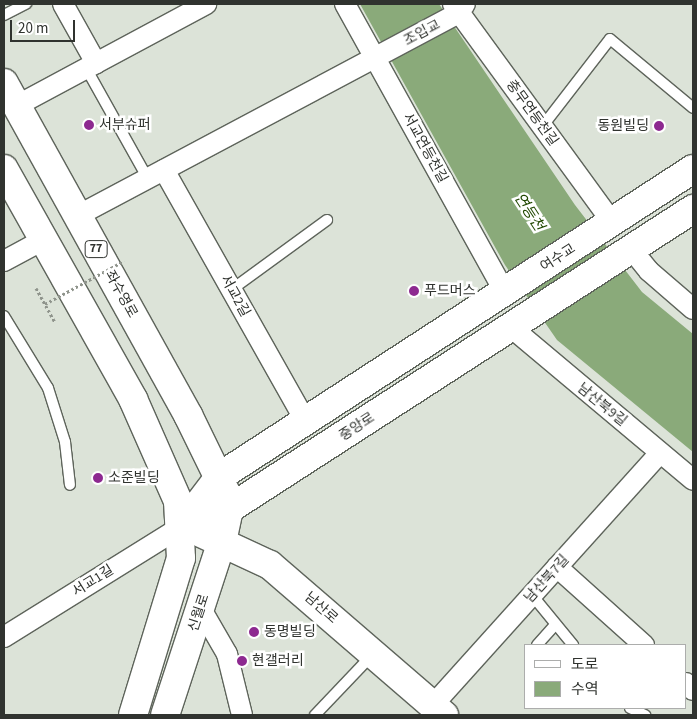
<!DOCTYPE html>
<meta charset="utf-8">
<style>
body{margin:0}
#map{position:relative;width:697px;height:719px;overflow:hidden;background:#dce3d8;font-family:"Source Sans 3","Noto Sans KR",sans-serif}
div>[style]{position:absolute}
.water>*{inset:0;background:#8aaa7a}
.path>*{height:3px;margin-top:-1.5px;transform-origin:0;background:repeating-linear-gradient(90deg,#8f948c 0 2.5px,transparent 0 5px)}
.roads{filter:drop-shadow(1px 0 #5e645b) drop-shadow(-1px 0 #5e645b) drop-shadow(0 1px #5e645b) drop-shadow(0 -1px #5e645b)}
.lane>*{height:10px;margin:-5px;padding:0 5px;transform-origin:5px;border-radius:5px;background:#fff}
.street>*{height:20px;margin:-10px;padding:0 10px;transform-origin:10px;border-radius:10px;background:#fff}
.secondary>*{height:28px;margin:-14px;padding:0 14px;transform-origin:14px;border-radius:14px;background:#fff}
.primary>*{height:28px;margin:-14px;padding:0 14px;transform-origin:14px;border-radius:14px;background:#fff}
.path-bridge>*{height:3px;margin-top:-1.5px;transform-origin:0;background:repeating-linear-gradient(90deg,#8f948c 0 2.5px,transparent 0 5px)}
.dots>*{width:14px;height:14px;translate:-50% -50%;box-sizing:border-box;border:2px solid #fff;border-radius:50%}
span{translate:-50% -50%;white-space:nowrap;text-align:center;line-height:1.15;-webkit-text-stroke:5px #fff;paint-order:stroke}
.shield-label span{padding:1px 4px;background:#fff;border:1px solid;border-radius:4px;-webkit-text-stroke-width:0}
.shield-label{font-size:12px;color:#30332f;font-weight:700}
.street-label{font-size:14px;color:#30332f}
.poi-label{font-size:14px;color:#30332f}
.left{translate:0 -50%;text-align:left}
.right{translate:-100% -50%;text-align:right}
.water-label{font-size:15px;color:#214800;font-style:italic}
.frame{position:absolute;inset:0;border:5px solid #30332f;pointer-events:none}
.legend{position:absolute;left:524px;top:644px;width:162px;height:65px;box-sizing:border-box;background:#fff;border:1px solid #acadac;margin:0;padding:6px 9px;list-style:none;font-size:15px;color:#30332f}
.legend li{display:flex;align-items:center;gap:10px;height:25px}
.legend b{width:25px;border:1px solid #acadac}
.scale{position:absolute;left:10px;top:20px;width:65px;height:22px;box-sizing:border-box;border:2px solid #30332f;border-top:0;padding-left:6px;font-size:15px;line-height:18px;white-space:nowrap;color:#30332f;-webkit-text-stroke:4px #fff;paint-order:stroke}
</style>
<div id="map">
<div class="water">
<i style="clip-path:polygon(360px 4px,439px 4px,575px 205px,642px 292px,693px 334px,693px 452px,557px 340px,505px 265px)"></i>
</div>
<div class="path">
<i style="left:36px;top:288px;width:38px;rotate:61deg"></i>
</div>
<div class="roads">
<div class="lane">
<i style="left:4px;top:15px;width:25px;rotate:-27deg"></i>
<i style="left:86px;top:68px;width:127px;rotate:60.8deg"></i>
<i style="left:542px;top:127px;width:111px;rotate:-52.3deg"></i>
<i style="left:610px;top:39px;width:108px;rotate:39.7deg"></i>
<i style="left:231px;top:290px;width:119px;rotate:-36.1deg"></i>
<i style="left:4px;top:316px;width:84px;rotate:58.6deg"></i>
<i style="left:48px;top:388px;width:57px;rotate:72.5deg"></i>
<i style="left:65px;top:442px;width:43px;rotate:83.4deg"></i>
<i style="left:532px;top:595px;width:65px;rotate:50.6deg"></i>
<i style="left:537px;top:645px;width:25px;rotate:-48deg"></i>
<i style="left:630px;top:708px;width:17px;rotate:25deg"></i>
<i style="left:315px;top:715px;width:84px;rotate:-46.4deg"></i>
</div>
<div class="street">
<i style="left:63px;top:4px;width:68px;rotate:60.8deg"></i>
<i style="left:345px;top:4px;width:330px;rotate:61deg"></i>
<i style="left:453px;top:4px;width:270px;rotate:53.9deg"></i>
<i style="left:16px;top:106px;width:216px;rotate:-28.2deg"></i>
<i style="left:164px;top:170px;width:289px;rotate:60.6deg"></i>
<i style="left:77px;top:216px;width:432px;rotate:-28deg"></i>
<i style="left:458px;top:13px;width:11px;rotate:-52deg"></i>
<i style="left:632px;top:250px;width:27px;rotate:51deg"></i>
<i style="left:649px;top:271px;width:58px;rotate:40.8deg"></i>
<i style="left:4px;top:261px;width:44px;rotate:-28.3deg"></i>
<i style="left:512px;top:328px;width:236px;rotate:40deg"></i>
<i style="left:557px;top:567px;width:117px;rotate:41.9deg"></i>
<i style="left:201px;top:609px;width:52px;rotate:60deg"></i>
<i style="left:227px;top:654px;width:63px;rotate:76.2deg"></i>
<i style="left:4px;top:637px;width:210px;rotate:-31.9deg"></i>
<i style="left:686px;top:683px;width:10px;rotate:45deg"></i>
<i style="left:433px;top:705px;width:339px;rotate:-48deg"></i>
</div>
<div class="secondary">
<i style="left:207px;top:517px;width:23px;rotate:-20deg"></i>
<i style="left:229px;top:509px;width:553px;rotate:-32.88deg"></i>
<i style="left:182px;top:526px;width:61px;rotate:-52.9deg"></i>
<i style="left:219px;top:477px;width:565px;rotate:-33.02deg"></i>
<i style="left:201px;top:533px;width:76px;rotate:24.9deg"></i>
<i style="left:270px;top:565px;width:230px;rotate:40.8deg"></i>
</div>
<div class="primary">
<i style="left:4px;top:83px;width:380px;rotate:61deg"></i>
<i style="left:188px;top:415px;width:87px;rotate:64deg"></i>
<i style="left:226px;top:493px;width:16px;rotate:79deg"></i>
<i style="left:229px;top:509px;width:33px;rotate:102deg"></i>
<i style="left:222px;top:541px;width:183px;rotate:108.1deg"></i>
<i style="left:4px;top:169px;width:264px;rotate:60.7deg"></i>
<i style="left:133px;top:399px;width:111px;rotate:66.2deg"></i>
<i style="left:178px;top:501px;width:57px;rotate:87deg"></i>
<i style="left:181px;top:558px;width:164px;rotate:107deg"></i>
</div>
</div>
<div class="path-bridge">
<i style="left:45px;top:304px;width:90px;rotate:-28.6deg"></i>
</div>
<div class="dots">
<i style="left:89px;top:125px;background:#8d2990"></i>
<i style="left:659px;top:126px;background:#8d2990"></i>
<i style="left:414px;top:291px;background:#8d2990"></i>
<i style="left:98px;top:478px;background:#8d2990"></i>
<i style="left:254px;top:632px;background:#8d2990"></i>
<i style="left:242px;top:661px;background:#8d2990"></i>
</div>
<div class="shield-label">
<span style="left:96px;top:249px">77</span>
</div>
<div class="street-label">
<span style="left:422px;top:33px;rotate:-28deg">조입교</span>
<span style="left:532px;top:113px;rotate:54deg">충무연등천길</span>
<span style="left:425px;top:148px;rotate:61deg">서교연등천길</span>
<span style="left:558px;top:258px;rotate:-33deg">여수교</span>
<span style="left:121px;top:294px;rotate:61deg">좌수영로</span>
<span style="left:235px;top:296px;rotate:61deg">서교2길</span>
<span style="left:602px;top:405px;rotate:39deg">남산북9길</span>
<span style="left:357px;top:427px;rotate:-33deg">중앙로</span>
<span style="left:547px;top:579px;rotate:-48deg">남산북7길</span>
<span style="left:93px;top:581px;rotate:-32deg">서교1길</span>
<span style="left:321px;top:608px;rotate:41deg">남산로</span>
<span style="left:199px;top:613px;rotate:-72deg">신월로</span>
</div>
<div class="poi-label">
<span class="left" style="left:99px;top:125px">서부슈퍼</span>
<span class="right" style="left:649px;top:126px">동원빌딩</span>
<span class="left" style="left:424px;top:291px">푸드머스</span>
<span class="left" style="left:108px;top:478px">소준빌딩</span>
<span class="left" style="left:264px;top:632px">동명빌딩</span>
<span class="left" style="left:252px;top:661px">현갤러리</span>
</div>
<div class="water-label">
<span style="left:529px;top:212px;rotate:57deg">연등천</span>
</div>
<div class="frame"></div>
<ul class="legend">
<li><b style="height:6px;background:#fff"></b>도로</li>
<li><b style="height:14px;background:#8aaa7a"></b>수역</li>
</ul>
<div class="scale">20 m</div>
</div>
